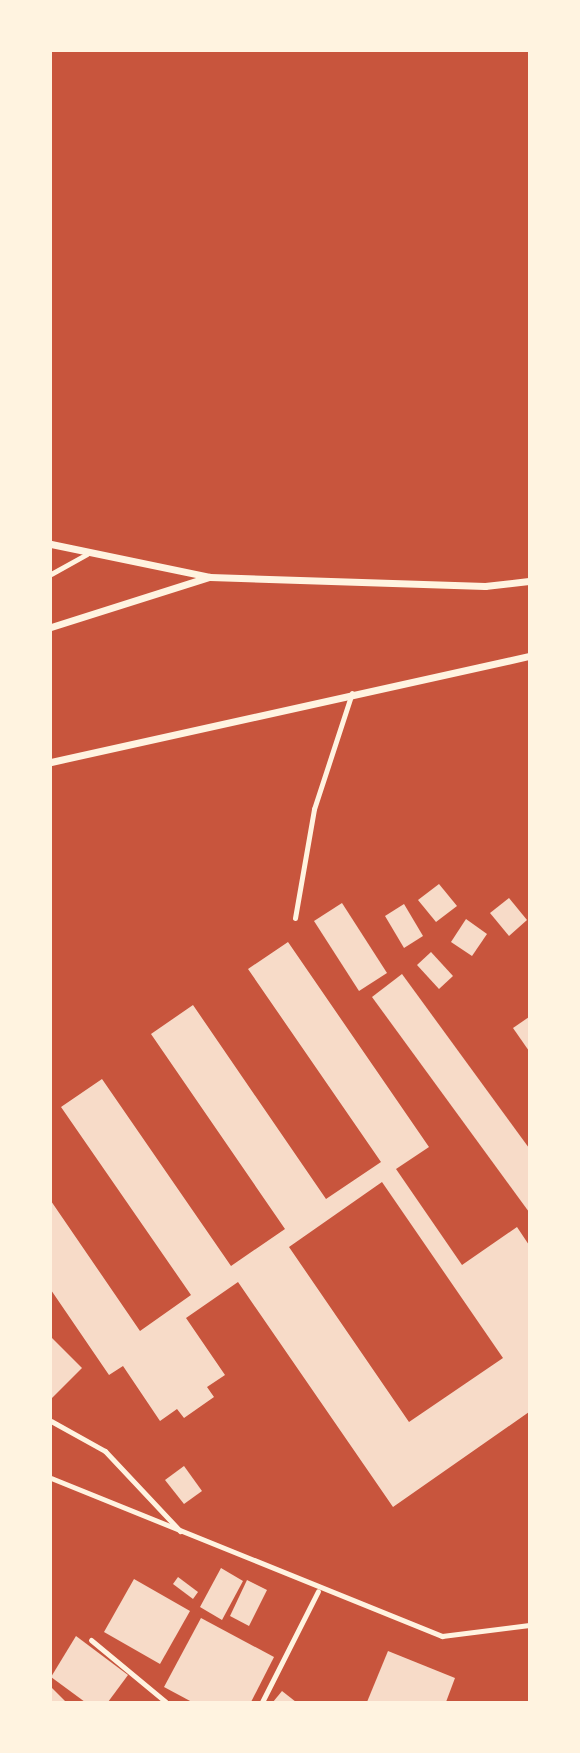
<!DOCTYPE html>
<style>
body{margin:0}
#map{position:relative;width:580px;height:1753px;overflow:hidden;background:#c8553d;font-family:Helvetica,sans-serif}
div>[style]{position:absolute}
.building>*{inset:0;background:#f7dbc8}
.service>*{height:5px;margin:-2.5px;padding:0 2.5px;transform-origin:2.5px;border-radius:2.5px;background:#fff3e0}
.minor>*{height:7px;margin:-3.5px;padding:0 3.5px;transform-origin:3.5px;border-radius:3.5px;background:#fff3e0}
span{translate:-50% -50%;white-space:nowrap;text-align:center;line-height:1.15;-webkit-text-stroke:5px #fff3e0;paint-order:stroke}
.frame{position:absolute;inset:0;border:52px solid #fff3e0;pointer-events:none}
</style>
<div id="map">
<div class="building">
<i style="clip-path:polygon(439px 884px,457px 906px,436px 922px,418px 900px)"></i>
<i style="clip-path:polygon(509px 898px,527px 920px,509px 936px,490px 913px)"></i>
<i style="clip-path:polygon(342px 903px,387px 973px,359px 991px,314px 921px)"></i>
<i style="clip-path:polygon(404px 904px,423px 936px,404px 948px,385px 916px)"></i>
<i style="clip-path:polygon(466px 919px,487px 934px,472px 956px,451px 942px)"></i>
<i style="clip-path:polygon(evenodd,288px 942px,429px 1147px,396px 1169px,462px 1265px,517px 1227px,529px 1245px,529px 1412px,393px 1507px,238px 1282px,186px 1318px,225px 1375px,207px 1387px,214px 1397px,184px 1418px,177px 1409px,160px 1421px,123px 1366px,109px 1375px,51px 1290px,51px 1201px,140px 1331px,191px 1295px,61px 1107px,102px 1079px,231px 1266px,285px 1229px,151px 1034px,193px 1005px,326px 1199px,381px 1162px,248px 969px,288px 942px,382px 1182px,503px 1358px,409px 1422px,289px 1247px,382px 1182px)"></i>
<i style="clip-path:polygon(431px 952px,453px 976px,439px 989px,417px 965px)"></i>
<i style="clip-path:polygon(402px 974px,529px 1148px,529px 1212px,372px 997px)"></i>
<i style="clip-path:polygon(529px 1017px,529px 1051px,513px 1028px)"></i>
<i style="clip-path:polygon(51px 1337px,82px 1368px,51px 1399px)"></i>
<i style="clip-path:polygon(184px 1466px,202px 1491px,184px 1504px,165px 1480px)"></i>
<i style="clip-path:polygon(221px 1568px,243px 1581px,222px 1620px,200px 1607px)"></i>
<i style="clip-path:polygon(178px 1577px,198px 1592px,193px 1599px,173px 1584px)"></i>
<i style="clip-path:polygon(134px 1579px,190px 1611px,160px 1664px,104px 1632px)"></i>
<i style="clip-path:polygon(247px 1580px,267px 1590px,249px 1626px,230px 1616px)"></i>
<i style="clip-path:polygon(201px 1618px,274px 1657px,251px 1702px,192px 1702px,164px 1687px)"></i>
<i style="clip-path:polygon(76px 1636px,128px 1675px,108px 1702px,85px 1702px,51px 1677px)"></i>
<i style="clip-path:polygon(388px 1651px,455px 1678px,446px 1702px,367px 1702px)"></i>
<i style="clip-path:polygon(51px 1687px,66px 1702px,51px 1702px)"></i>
<i style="clip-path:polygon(282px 1691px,296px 1702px,273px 1702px)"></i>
</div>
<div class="service">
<i style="left:51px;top:574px;width:41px;rotate:-29.1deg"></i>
<i style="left:295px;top:918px;width:111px;rotate:-80.1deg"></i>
<i style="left:314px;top:809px;width:122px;rotate:-71.9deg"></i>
<i style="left:51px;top:1421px;width:62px;rotate:29.1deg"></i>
<i style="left:105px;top:1451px;width:110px;rotate:46.8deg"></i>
<i style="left:51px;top:1478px;width:422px;rotate:22deg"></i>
<i style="left:442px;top:1636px;width:88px;rotate:-7.2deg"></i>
<i style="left:91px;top:1640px;width:97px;rotate:39.6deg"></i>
<i style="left:262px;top:1702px;width:124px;rotate:-63.2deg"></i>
</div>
<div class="minor">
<i style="left:51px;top:544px;width:162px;rotate:11.7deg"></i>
<i style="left:210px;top:577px;width:275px;rotate:1.9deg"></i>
<i style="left:485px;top:586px;width:44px;rotate:-6.5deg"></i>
<i style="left:51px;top:627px;width:166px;rotate:-17.6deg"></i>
<i style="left:51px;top:762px;width:490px;rotate:-12.5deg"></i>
</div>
<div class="frame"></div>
</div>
